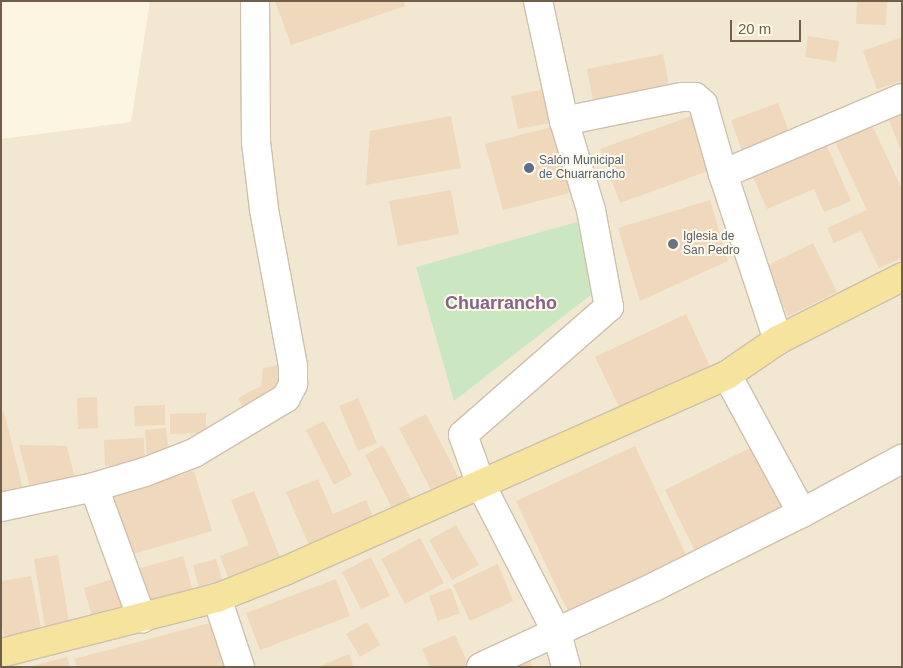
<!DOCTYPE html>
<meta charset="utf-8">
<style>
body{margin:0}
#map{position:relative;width:903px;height:668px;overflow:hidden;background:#fbf5e2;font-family:Arial,sans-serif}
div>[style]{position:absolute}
.residential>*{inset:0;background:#f2e8d1}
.green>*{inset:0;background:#cbe7c2}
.building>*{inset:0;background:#efd8bc}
.roads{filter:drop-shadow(1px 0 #cdc0ad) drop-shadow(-1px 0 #cdc0ad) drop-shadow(0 1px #cdc0ad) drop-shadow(0 -1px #cdc0ad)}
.minor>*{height:28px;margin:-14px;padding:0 14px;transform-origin:14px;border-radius:14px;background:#fff}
.major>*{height:28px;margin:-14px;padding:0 14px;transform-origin:14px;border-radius:14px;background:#f6e39e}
.dots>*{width:14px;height:14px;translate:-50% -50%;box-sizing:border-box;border:2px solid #fef9e8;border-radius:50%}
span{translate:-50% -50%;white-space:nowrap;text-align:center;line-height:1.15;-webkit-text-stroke:4px #fef9e8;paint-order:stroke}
.service-label{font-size:12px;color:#4e5e75}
.left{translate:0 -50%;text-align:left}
.worship-label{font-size:12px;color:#5b616d}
.district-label{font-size:18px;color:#86628d;font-weight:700}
.frame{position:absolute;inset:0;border:2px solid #715e4a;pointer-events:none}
.scale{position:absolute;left:730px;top:20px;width:71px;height:22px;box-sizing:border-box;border:2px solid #715e4a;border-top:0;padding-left:6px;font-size:15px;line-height:18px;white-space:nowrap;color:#715e4a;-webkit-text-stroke:4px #fef9e8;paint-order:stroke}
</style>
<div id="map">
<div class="residential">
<i style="clip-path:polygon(150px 1px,902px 1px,902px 667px,1px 667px,1px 139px,131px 122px)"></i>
</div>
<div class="green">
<i style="clip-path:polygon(577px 222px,596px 291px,454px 401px,416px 267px)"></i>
</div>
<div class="building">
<i style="clip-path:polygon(275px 1px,404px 1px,405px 6px,291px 45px)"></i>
<i style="clip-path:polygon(857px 1px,887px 1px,886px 25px,856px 24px)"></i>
<i style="clip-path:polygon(808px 36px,839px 41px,836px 62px,805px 57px)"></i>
<i style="clip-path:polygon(902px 37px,902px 81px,877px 89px,863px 51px)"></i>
<i style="clip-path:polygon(663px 54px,670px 91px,594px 106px,587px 69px)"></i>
<i style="clip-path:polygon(545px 89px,552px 123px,518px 129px,511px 96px)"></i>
<i style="clip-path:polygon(778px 103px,790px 134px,742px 151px,731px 120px)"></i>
<i style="clip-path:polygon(902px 113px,902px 153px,888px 118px)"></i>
<i style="clip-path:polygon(451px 116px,461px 168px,366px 185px,370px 131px)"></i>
<i style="clip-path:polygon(691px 116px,711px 170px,620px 203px,600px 149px)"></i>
<i style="clip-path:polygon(872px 125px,902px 189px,902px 258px,879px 268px,861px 231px,834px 243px,827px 228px,867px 210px,835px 142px)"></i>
<i style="clip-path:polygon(555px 126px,573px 192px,503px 210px,485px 144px)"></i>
<i style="clip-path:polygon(827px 146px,851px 201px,824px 212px,814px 189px,767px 209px,753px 177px)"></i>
<i style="clip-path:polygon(451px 190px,459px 234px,398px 246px,389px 201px)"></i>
<i style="clip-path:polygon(710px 200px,728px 261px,640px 301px,618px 228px)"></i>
<i style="clip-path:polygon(813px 243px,837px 292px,788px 316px,764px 267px)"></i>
<i style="clip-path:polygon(686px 314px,712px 371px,622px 413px,595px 357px)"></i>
<i style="clip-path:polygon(283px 364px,276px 397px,245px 412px,238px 398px,261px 386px,263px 368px)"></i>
<i style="clip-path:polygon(97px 397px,98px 428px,78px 429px,77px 398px)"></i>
<i style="clip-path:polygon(358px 398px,377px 443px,358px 451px,339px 406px)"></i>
<i style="clip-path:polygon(165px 405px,165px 425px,135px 426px,134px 406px)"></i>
<i style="clip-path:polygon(4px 411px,23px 490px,1px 496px,1px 412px)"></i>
<i style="clip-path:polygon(206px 413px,206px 433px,170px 434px,170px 414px)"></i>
<i style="clip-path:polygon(426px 414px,460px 480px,433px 494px,399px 428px)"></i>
<i style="clip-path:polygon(324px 421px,352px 475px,334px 485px,306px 430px)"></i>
<i style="clip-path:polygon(166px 428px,169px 458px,147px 460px,145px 430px)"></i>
<i style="clip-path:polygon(144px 438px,145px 464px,105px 466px,104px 440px)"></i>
<i style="clip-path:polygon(19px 445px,67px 446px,76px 483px,32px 495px)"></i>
<i style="clip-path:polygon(383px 445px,412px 501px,393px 510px,365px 455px)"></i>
<i style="clip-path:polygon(756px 445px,789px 510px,697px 555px,665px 490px)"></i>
<i style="clip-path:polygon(635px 446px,689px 561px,570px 616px,516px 501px)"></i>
<i style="clip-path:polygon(194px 471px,212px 531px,130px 555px,112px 496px)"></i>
<i style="clip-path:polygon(318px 479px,333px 514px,366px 500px,376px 523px,311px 550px,286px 492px)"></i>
<i style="clip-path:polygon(254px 491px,281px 560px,229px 580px,220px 556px,249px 545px,231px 500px)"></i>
<i style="clip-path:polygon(456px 525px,479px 565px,452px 580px,429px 540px)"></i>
<i style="clip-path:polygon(420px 538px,444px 583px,405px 604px,381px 559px)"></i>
<i style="clip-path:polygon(58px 555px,70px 629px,46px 633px,34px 559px)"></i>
<i style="clip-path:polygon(183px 556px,194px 594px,145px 607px,134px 570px)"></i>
<i style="clip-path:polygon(371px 557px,390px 596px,361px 609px,342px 572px)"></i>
<i style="clip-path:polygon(216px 559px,224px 586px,200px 592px,193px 565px)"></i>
<i style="clip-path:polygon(498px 564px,513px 601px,470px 621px,453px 585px)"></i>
<i style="clip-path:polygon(31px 576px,42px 634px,5px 641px,1px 622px,1px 581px)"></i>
<i style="clip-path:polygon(119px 577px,130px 612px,94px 623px,84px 588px)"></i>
<i style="clip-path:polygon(336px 579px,350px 616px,260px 650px,246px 613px)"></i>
<i style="clip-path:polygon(451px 588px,460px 613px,438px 621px,429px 596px)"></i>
<i style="clip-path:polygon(217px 621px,230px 667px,77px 667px,74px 659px)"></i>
<i style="clip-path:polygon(367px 622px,380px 645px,360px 657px,346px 634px)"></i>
<i style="clip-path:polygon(455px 635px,469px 666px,430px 667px,422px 649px)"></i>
<i style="clip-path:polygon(349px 654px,354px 667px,318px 667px)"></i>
<i style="clip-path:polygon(67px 657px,70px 667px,32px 667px,32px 666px)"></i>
<i style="clip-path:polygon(529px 658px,533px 667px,512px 667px)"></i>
</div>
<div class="roads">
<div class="minor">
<i style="left:538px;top:1px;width:123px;rotate:77.8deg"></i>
<i style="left:564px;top:121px;width:93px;rotate:73.1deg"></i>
<i style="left:591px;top:210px;width:99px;rotate:79.5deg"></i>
<i style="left:609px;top:307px;width:194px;rotate:138.8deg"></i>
<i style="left:463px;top:435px;width:53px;rotate:70.2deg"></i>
<i style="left:481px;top:485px;width:166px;rotate:62.8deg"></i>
<i style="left:557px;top:633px;width:35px;rotate:75deg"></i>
<i style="left:564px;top:121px;width:120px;rotate:-11.5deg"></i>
<i style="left:682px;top:97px;width:13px"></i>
<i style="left:695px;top:97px;width:11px;rotate:41deg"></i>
<i style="left:703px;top:104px;width:73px;rotate:74.1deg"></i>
<i style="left:723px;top:174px;width:175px;rotate:71.7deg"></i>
<i style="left:723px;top:174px;width:194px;rotate:-23deg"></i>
<i style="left:727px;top:375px;width:157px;rotate:61.5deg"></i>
<i style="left:94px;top:487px;width:140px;rotate:70deg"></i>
<i style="left:1px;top:507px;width:95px;rotate:-12.1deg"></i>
<i style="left:94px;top:487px;width:53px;rotate:-16.4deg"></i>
<i style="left:145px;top:472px;width:53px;rotate:-21.2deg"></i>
<i style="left:194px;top:453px;width:107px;rotate:-30.9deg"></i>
<i style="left:286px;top:398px;width:16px;rotate:-63deg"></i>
<i style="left:293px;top:384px;width:18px;rotate:-90deg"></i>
<i style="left:293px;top:366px;width:160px;rotate:-100.5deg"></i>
<i style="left:264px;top:209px;width:67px;rotate:-96.8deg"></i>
<i style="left:256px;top:142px;width:141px;rotate:-90.4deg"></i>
<i style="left:217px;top:598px;width:73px;rotate:71.6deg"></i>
<i style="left:481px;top:667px;width:191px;rotate:-24.8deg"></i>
<i style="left:654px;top:587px;width:165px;rotate:-26.6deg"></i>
<i style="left:802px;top:513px;width:114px;rotate:-28.4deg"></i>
</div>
<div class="major">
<i style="left:1px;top:653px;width:223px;rotate:-14.3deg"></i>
<i style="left:217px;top:598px;width:75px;rotate:-21.8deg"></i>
<i style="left:287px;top:570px;width:481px;rotate:-23.9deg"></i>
<i style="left:727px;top:375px;width:62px;rotate:-34.5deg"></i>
<i style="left:778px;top:340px;width:139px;rotate:-26.9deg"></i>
</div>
</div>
<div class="dots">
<i style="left:529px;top:168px;background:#5c6f8a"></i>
<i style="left:673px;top:244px;background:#6b7280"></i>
</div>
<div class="service-label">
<span class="left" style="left:539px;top:168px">Salón Municipal<br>de Chuarrancho</span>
</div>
<div class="worship-label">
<span class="left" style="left:683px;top:244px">Iglesia de<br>San Pedro</span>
</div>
<div class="district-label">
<span style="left:501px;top:303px">Chuarrancho</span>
</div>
<div class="frame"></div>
<div class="scale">20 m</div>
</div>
